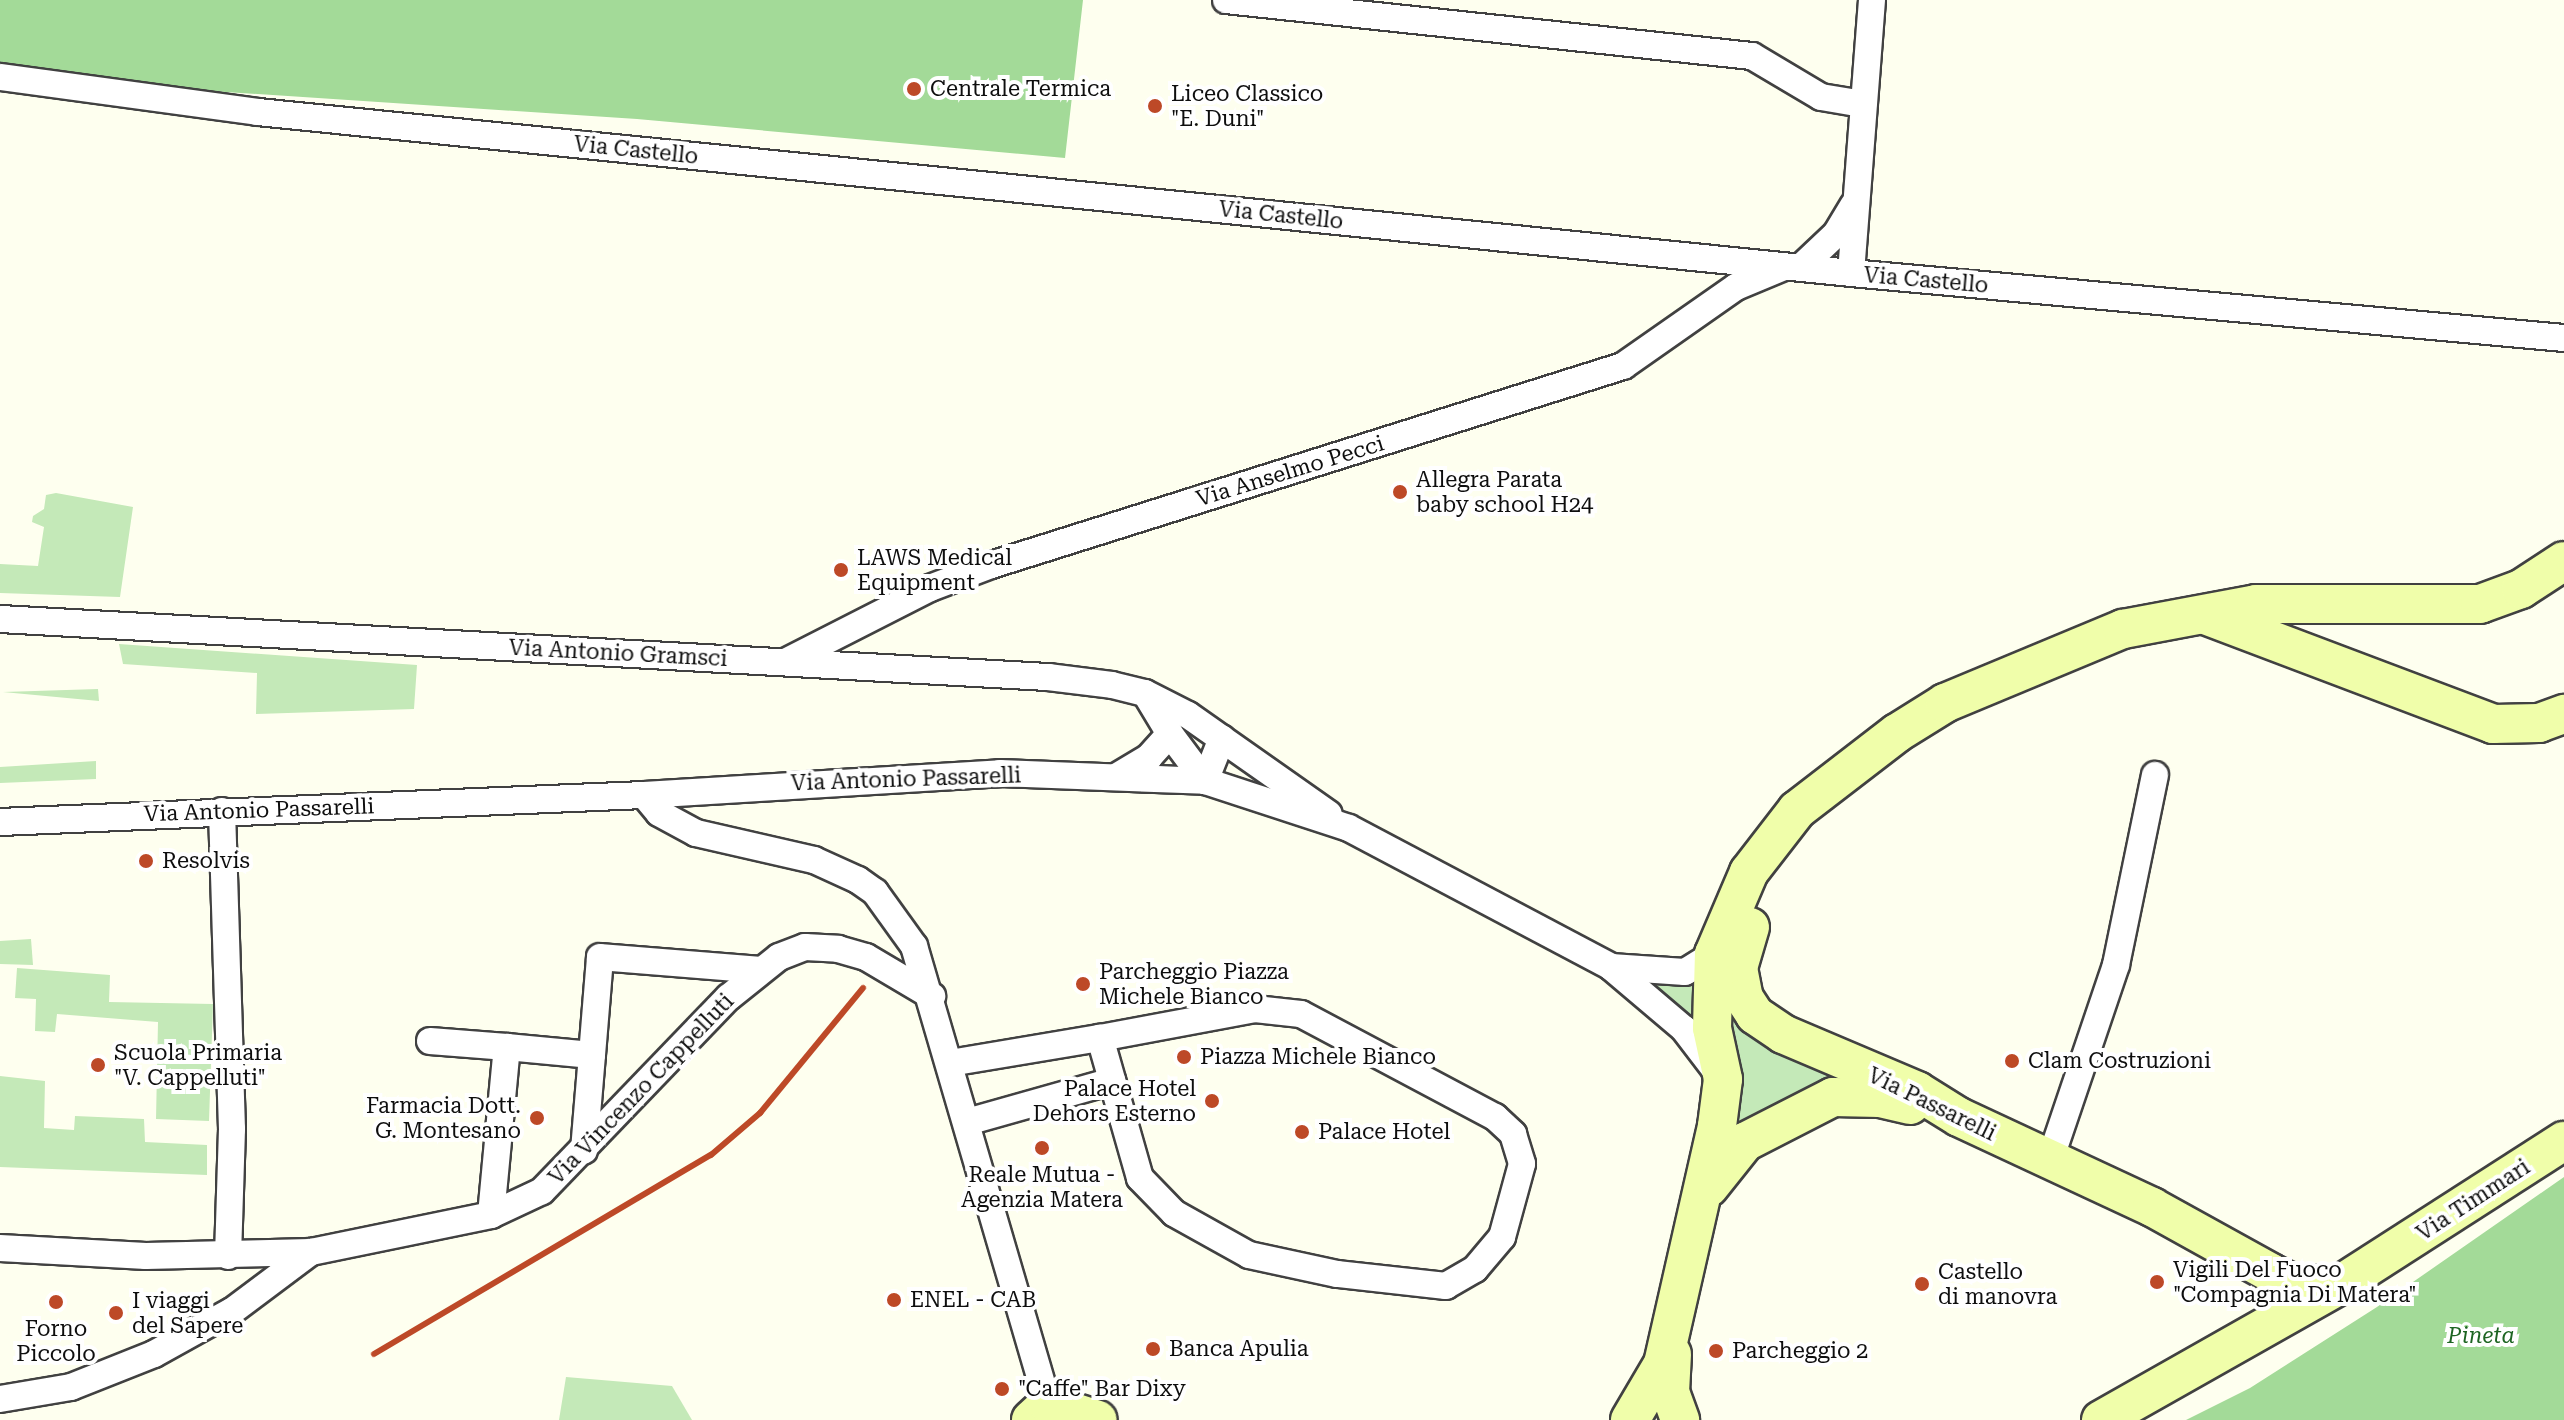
<!DOCTYPE html>
<style>
body{margin:0}
#map{position:relative;width:2564px;height:1420px;overflow:hidden;background:#feffef;font-family:"Roboto Serif",serif}
div>[style]{position:absolute}
.green>*{inset:0;background:#c4e9b8}
.forest>*{inset:0;background:#a3da98}
.roads{filter:drop-shadow(2px 0 #414141) drop-shadow(-2px 0 #414141) drop-shadow(0 2px #414141) drop-shadow(0 -2px #414141)}
.minor>*{height:26px;margin:-13px;padding:0 13px;transform-origin:13px;border-radius:13px;background:#fff}
.secondary>*{height:38px;margin:-19px;padding:0 19px;transform-origin:19px;border-radius:19px;background:#f0feaa}
.rail>*{height:6px;margin:-3px;padding:0 3px;transform-origin:3px;border-radius:3px;background:#bd4927}
.dots>*{width:22px;height:22px;translate:-50% -50%;box-sizing:border-box;border:4px solid #fff;border-radius:50%}
span{translate:-50% -50%;white-space:nowrap;text-align:center;line-height:1.15;-webkit-text-stroke:8px #fff;paint-order:stroke}
.poi-label{font-size:22px;color:#0e0e0e}
.left{translate:0 -50%;text-align:left}
.right{translate:-100% -50%;text-align:right}
.street-label{font-size:22px;color:#0e0e0e}
.park-label{font-size:22px;color:#1e6523;font-style:italic}
</style>
<div id="map">
<div class="green">
<i style="clip-path:polygon(56px 493px,133px 507px,120px 597px,0 593px,0 564px,38px 566px,44px 527px,32px 522px,33px 516px,44px 509px,46px 495px)"></i>
<i style="clip-path:polygon(119px 644px,417px 665px,414px 709px,256px 714px,257px 673px,123px 664px)"></i>
<i style="clip-path:polygon(98px 689px,99px 701px,3px 692px)"></i>
<i style="clip-path:polygon(96px 761px,96px 779px,0 783px,0 767px)"></i>
<i style="clip-path:polygon(31px 939px,33px 965px,0 964px,0 941px)"></i>
<i style="clip-path:polygon(17px 968px,110px 975px,109px 1002px,213px 1004px,209px 1121px,156px 1119px,158px 1022px,57px 1014px,55px 1032px,35px 1031px,36px 999px,15px 998px)"></i>
<i style="clip-path:polygon(1694px 982px,1698px 1023px,1651px 984px,1676px 986px)"></i>
<i style="clip-path:polygon(1726px 1001px,1860px 1082px,1727px 1143px)"></i>
<i style="clip-path:polygon(0 1076px,45px 1081px,44px 1128px,74px 1130px,75px 1116px,144px 1119px,145px 1142px,207px 1145px,207px 1175px,0 1167px)"></i>
<i style="clip-path:polygon(566px 1377px,672px 1386px,692px 1420px,559px 1420px)"></i>
</div>
<div class="forest">
<i style="clip-path:polygon(0 0,1083px 0,1065px 158px,637px 119px,0 77px)"></i>
<i style="clip-path:polygon(2564px 1177px,2564px 1420px,2186px 1420px,2250px 1388px,2377px 1307px)"></i>
</div>
<div class="roads">
<div class="minor">
<i style="left:1226px;top:0;width:529px;rotate:6.08deg"></i>
<i style="left:1752px;top:56px;width:80px;rotate:30.7deg"></i>
<i style="left:1821px;top:97px;width:43px;rotate:9.5deg"></i>
<i style="left:0;top:77px;width:260px;rotate:7.7deg"></i>
<i style="left:258px;top:112px;width:1601px;rotate:5.77deg"></i>
<i style="left:1851px;top:273px;width:716px;rotate:5.21deg"></i>
<i style="left:1801px;top:267px;width:48px;rotate:-43.3deg"></i>
<i style="left:1836px;top:234px;width:33px;rotate:-59deg"></i>
<i style="left:1851px;top:273px;width:274px;rotate:-85.6deg"></i>
<i style="left:0;top:619px;width:1050px;rotate:3.17deg"></i>
<i style="left:1048px;top:677px;width:64px;rotate:7.1deg"></i>
<i style="left:1112px;top:685px;width:34px;rotate:14deg"></i>
<i style="left:1145px;top:693px;width:48px;rotate:27.1deg"></i>
<i style="left:1188px;top:715px;width:172px;rotate:35.1deg"></i>
<i style="left:785px;top:662px;width:163px;rotate:-27deg"></i>
<i style="left:930px;top:588px;width:65px;rotate:-20.7deg"></i>
<i style="left:991px;top:565px;width:663px;rotate:-17.48deg"></i>
<i style="left:1623px;top:366px;width:138px;rotate:-35deg"></i>
<i style="left:1736px;top:287px;width:52px;rotate:-22.6deg"></i>
<i style="left:1170px;top:734px;width:59px;rotate:53.3deg"></i>
<i style="left:1205px;top:781px;width:46px;rotate:-68.4deg"></i>
<i style="left:1116px;top:777px;width:39px;rotate:-31deg"></i>
<i style="left:1149px;top:757px;width:31px;rotate:-48deg"></i>
<i style="left:1170px;top:734px;width:44px;rotate:-121.2deg"></i>
<i style="left:644px;top:795px;width:23px;rotate:50deg"></i>
<i style="left:659px;top:813px;width:42px;rotate:28.4deg"></i>
<i style="left:696px;top:833px;width:121px;rotate:12.9deg"></i>
<i style="left:814px;top:860px;width:48px;rotate:24.4deg"></i>
<i style="left:858px;top:880px;width:21px;rotate:35deg"></i>
<i style="left:875px;top:892px;width:67px;rotate:54.2deg"></i>
<i style="left:914px;top:946px;width:477px;rotate:73.7deg"></i>
<i style="left:222px;top:811px;width:318px;rotate:88.2deg"></i>
<i style="left:232px;top:1129px;width:127px;rotate:91.8deg"></i>
<i style="left:0;top:822px;width:645px;rotate:-2.4deg"></i>
<i style="left:644px;top:795px;width:357px;rotate:-3.5deg"></i>
<i style="left:1000px;top:773px;width:205px;rotate:2.2deg"></i>
<i style="left:1205px;top:781px;width:151px;rotate:18.1deg"></i>
<i style="left:1349px;top:828px;width:297px;rotate:27.9deg"></i>
<i style="left:1611px;top:967px;width:96px;rotate:40.3deg"></i>
<i style="left:1684px;top:1029px;width:58px;rotate:52.7deg"></i>
<i style="left:1611px;top:967px;width:74px;rotate:3.9deg"></i>
<i style="left:1685px;top:972px;width:34px;rotate:-32deg"></i>
<i style="left:1255px;top:1009px;width:46px;rotate:6.2deg"></i>
<i style="left:1301px;top:1014px;width:220px;rotate:28deg"></i>
<i style="left:1495px;top:1117px;width:25px;rotate:43deg"></i>
<i style="left:1513px;top:1134px;width:31px;rotate:73deg"></i>
<i style="left:1522px;top:1164px;width:76px;rotate:105.3deg"></i>
<i style="left:1502px;top:1237px;width:42px;rotate:130.2deg"></i>
<i style="left:1475px;top:1269px;width:34px;rotate:150deg"></i>
<i style="left:1446px;top:1286px;width:110px;rotate:-173.7deg"></i>
<i style="left:1337px;top:1274px;width:90px;rotate:-167.8deg"></i>
<i style="left:1249px;top:1255px;width:86px;rotate:-150.8deg"></i>
<i style="left:1174px;top:1213px;width:49px;rotate:-134.2deg"></i>
<i style="left:1140px;top:1178px;width:146px;rotate:-105.9deg"></i>
<i style="left:1100px;top:1038px;width:158px;rotate:-10.6deg"></i>
<i style="left:430px;top:1041px;width:77px;rotate:4.5deg"></i>
<i style="left:592px;top:1055px;width:98px;rotate:-85.3deg"></i>
<i style="left:600px;top:957px;width:161px;rotate:4.6deg"></i>
<i style="left:950px;top:1063px;width:152px;rotate:-9.5deg"></i>
<i style="left:967px;top:1122px;width:151px;rotate:-15.8deg"></i>
<i style="left:2050px;top:1160px;width:206px;rotate:-71.3deg"></i>
<i style="left:2116px;top:965px;width:194px;rotate:-78.4deg"></i>
<i style="left:491px;top:1215px;width:169px;rotate:-84.6deg"></i>
<i style="left:507px;top:1047px;width:85px;rotate:5.4deg"></i>
<i style="left:592px;top:1055px;width:96px;rotate:94.8deg"></i>
<i style="left:0;top:1248px;width:146px;rotate:3.1deg"></i>
<i style="left:146px;top:1256px;width:165px;rotate:-1.4deg"></i>
<i style="left:311px;top:1252px;width:184px;rotate:-11.6deg"></i>
<i style="left:491px;top:1215px;width:56px;rotate:-25.2deg"></i>
<i style="left:542px;top:1191px;width:269px;rotate:-46.1deg"></i>
<i style="left:729px;top:997px;width:64px;rotate:-38.7deg"></i>
<i style="left:779px;top:957px;width:28px;rotate:-21deg"></i>
<i style="left:805px;top:947px;width:33px;rotate:3deg"></i>
<i style="left:838px;top:949px;width:29px;rotate:16deg"></i>
<i style="left:866px;top:957px;width:77px;rotate:30.6deg"></i>
<i style="left:0;top:1399px;width:72px;rotate:-9.6deg"></i>
<i style="left:71px;top:1387px;width:89px;rotate:-21.7deg"></i>
<i style="left:154px;top:1354px;width:89px;rotate:-28.9deg"></i>
<i style="left:232px;top:1311px;width:99px;rotate:-36.8deg"></i>
</div>
<div class="secondary">
<i style="left:2205px;top:615px;width:308px;rotate:20.7deg"></i>
<i style="left:2493px;top:724px;width:46px;rotate:-1.2deg"></i>
<i style="left:2539px;top:723px;width:27px;rotate:-20deg"></i>
<i style="left:1750px;top:927px;width:43px;rotate:106.3deg"></i>
<i style="left:1738px;top:968px;width:31px;rotate:79deg"></i>
<i style="left:1744px;top:998px;width:20px;rotate:57deg"></i>
<i style="left:1755px;top:1015px;width:34px;rotate:34deg"></i>
<i style="left:1783px;top:1034px;width:146px;rotate:23deg"></i>
<i style="left:1917px;top:1091px;width:49px;rotate:31.8deg"></i>
<i style="left:1959px;top:1117px;width:213px;rotate:25deg"></i>
<i style="left:2152px;top:1207px;width:136px;rotate:29deg"></i>
<i style="left:2271px;top:1273px;width:25px;rotate:26deg"></i>
<i style="left:2294px;top:1284px;width:47px"></i>
<i style="left:1709px;top:1187px;width:58px;rotate:-51.3deg"></i>
<i style="left:1745px;top:1142px;width:99px;rotate:-27.1deg"></i>
<i style="left:1833px;top:1097px;width:47px;rotate:1.2deg"></i>
<i style="left:1880px;top:1098px;width:31px;rotate:13deg"></i>
<i style="left:1672px;top:1354px;width:38px;rotate:93deg"></i>
<i style="left:1670px;top:1392px;width:30px;rotate:70deg"></i>
<i style="left:1031px;top:1420px;width:23px;rotate:-43deg"></i>
<i style="left:1048px;top:1404px;width:52px;rotate:17.7deg"></i>
<i style="left:1630px;top:1420px;width:65px;rotate:-59.5deg"></i>
<i style="left:1663px;top:1364px;width:244px;rotate:-77.2deg"></i>
<i style="left:1717px;top:1126px;width:47px;rotate:-82.7deg"></i>
<i style="left:1723px;top:1079px;width:52px;rotate:-102.2deg"></i>
<i style="left:1712px;top:1028px;width:74px;rotate:-88.5deg"></i>
<i style="left:1714px;top:954px;width:89px;rotate:-66.9deg"></i>
<i style="left:1749px;top:872px;width:78px;rotate:-52.3deg"></i>
<i style="left:1797px;top:810px;width:126px;rotate:-37.6deg"></i>
<i style="left:1897px;top:733px;width:57px;rotate:-32deg"></i>
<i style="left:1945px;top:703px;width:193px;rotate:-22.6deg"></i>
<i style="left:2123px;top:629px;width:135px;rotate:-10.6deg"></i>
<i style="left:2256px;top:604px;width:224px"></i>
<i style="left:2480px;top:604px;width:44px;rotate:-20.1deg"></i>
<i style="left:2521px;top:589px;width:51px;rotate:-33.1deg"></i>
<i style="left:2101px;top:1420px;width:276px;rotate:-29.5deg"></i>
<i style="left:2341px;top:1284px;width:265px;rotate:-32.7deg"></i>
</div>
</div>
<div class="rail">
<i style="left:374px;top:1354px;width:391px;rotate:-30.6deg"></i>
<i style="left:711px;top:1155px;width:65px;rotate:-40.6deg"></i>
<i style="left:760px;top:1113px;width:162px;rotate:-50.5deg"></i>
</div>
<div class="dots">
<i style="left:914px;top:89px;background:#bd4927"></i>
<i style="left:1155px;top:106px;background:#bd4927"></i>
<i style="left:1400px;top:492px;background:#bd4927"></i>
<i style="left:841px;top:570px;background:#bd4927"></i>
<i style="left:146px;top:861px;background:#bd4927"></i>
<i style="left:1083px;top:984px;background:#bd4927"></i>
<i style="left:1184px;top:1057px;background:#bd4927"></i>
<i style="left:2012px;top:1061px;background:#bd4927"></i>
<i style="left:98px;top:1065px;background:#bd4927"></i>
<i style="left:1212px;top:1101px;background:#bd4927"></i>
<i style="left:537px;top:1118px;background:#bd4927"></i>
<i style="left:1302px;top:1132px;background:#bd4927"></i>
<i style="left:1042px;top:1148px;background:#bd4927"></i>
<i style="left:2157px;top:1282px;background:#bd4927"></i>
<i style="left:1922px;top:1284px;background:#bd4927"></i>
<i style="left:894px;top:1300px;background:#bd4927"></i>
<i style="left:56px;top:1302px;background:#bd4927"></i>
<i style="left:116px;top:1313px;background:#bd4927"></i>
<i style="left:1153px;top:1349px;background:#bd4927"></i>
<i style="left:1716px;top:1351px;background:#bd4927"></i>
<i style="left:1002px;top:1389px;background:#bd4927"></i>
</div>
<div class="poi-label">
<span class="left" style="left:930px;top:89px">Centrale Termica</span>
<span class="left" style="left:1171px;top:106px">Liceo Classico<br>"E. Duni"</span>
<span class="left" style="left:1416px;top:492px">Allegra Parata<br>baby school H24</span>
<span class="left" style="left:857px;top:570px">LAWS Medical<br>Equipment</span>
<span class="left" style="left:162px;top:861px">Resolvis</span>
<span class="left" style="left:1099px;top:984px">Parcheggio Piazza<br>Michele Bianco</span>
<span class="left" style="left:114px;top:1065px">Scuola Primaria<br>"V. Cappelluti"</span>
<span class="left" style="left:1200px;top:1057px">Piazza Michele Bianco</span>
<span class="left" style="left:2028px;top:1061px">Clam Costruzioni</span>
<span class="right" style="left:1196px;top:1101px">Palace Hotel<br>Dehors Esterno</span>
<span class="right" style="left:521px;top:1118px">Farmacia Dott.<br>G. Montesano</span>
<span class="left" style="left:1318px;top:1132px">Palace Hotel</span>
<span style="left:1042px;top:1187px">Reale Mutua -<br>Agenzia Matera</span>
<span class="left" style="left:2173px;top:1282px">Vigili Del Fuoco<br>"Compagnia Di Matera"</span>
<span class="left" style="left:1938px;top:1284px">Castello<br>di manovra</span>
<span class="left" style="left:132px;top:1313px">I viaggi<br>del Sapere</span>
<span class="left" style="left:910px;top:1300px">ENEL - CAB</span>
<span style="left:56px;top:1341px">Forno<br>Piccolo</span>
<span class="left" style="left:1169px;top:1349px">Banca Apulia</span>
<span class="left" style="left:1732px;top:1351px">Parcheggio 2</span>
<span class="left" style="left:1018px;top:1389px">"Caffe" Bar Dixy</span>
</div>
<div class="street-label">
<span style="left:636px;top:150px;rotate:6deg">Via Castello</span>
<span style="left:1281px;top:215px;rotate:6deg">Via Castello</span>
<span style="left:1926px;top:280px;rotate:5deg">Via Castello</span>
<span style="left:1290px;top:471px;rotate:-17deg">Via Anselmo Pecci</span>
<span style="left:618px;top:653px;rotate:3deg">Via Antonio Gramsci</span>
<span style="left:906px;top:779px;rotate:-2deg">Via Antonio Passarelli</span>
<span style="left:259px;top:810px;rotate:-2deg">Via Antonio Passarelli</span>
<span style="left:641px;top:1089px;rotate:-46deg">Via Vincenzo Cappelluti</span>
<span style="left:1932px;top:1104px;rotate:26deg">Via Passarelli</span>
<span style="left:2473px;top:1200px;rotate:-33deg">Via Timmari</span>
</div>
<div class="park-label">
<span style="left:2481px;top:1336px">Pineta</span>
</div>
</div>
